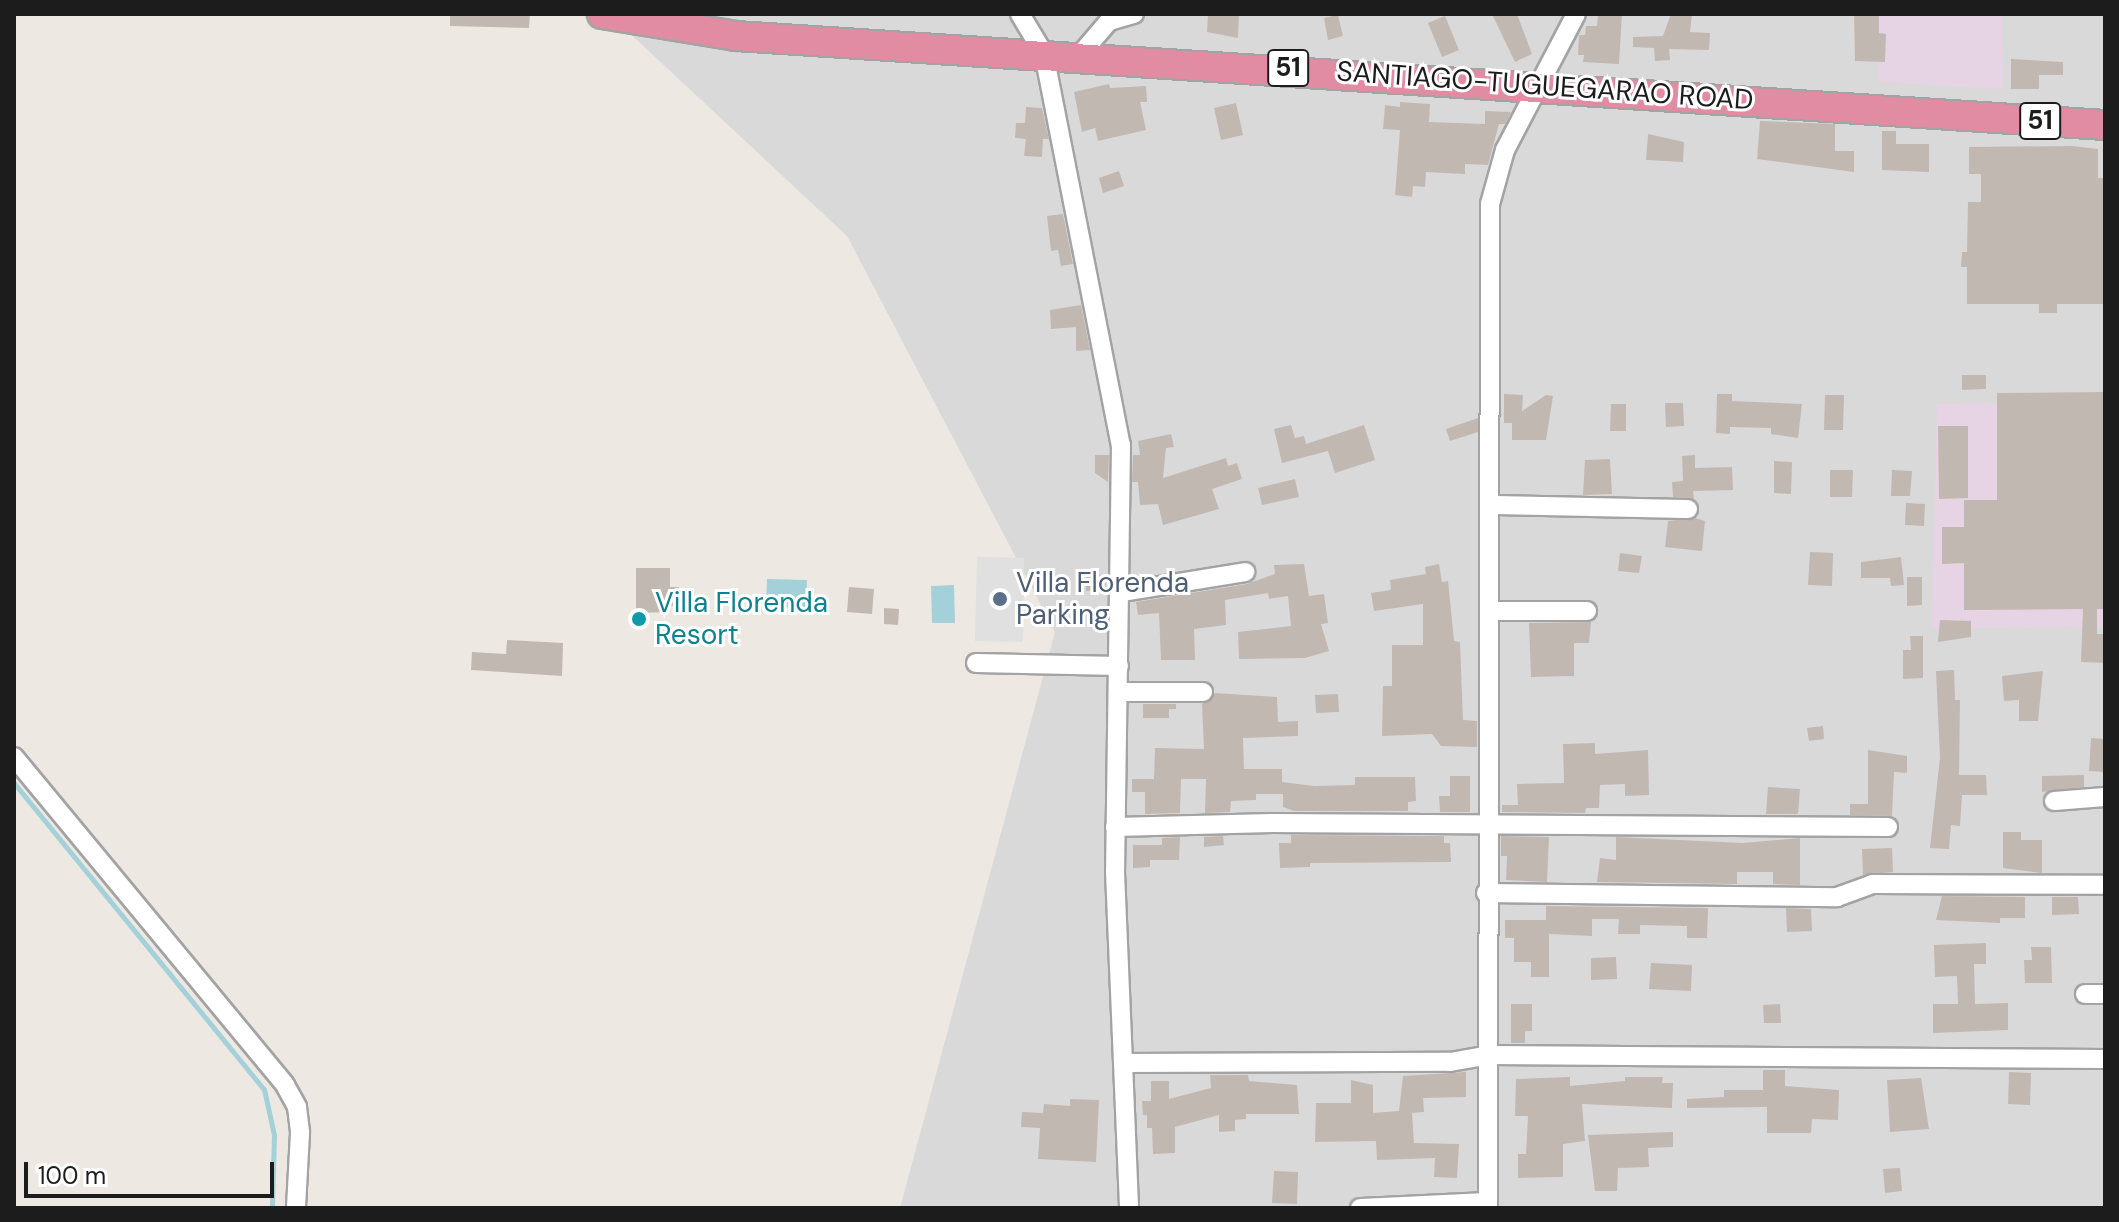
<!DOCTYPE html>
<style>
body{margin:0}
#map{position:relative;width:2119px;height:1222px;overflow:hidden;background:#ede9e2;font-family:"DM Sans",sans-serif}
div>[style]{position:absolute}
.residential>*{inset:0;background:#dad9d9}
.industrial>*{inset:0;background:#e6d4e4}
.parking>*{inset:0;background:#e0e0e0}
.water>*{inset:0;background:#a4d1d9}
.stream>*{height:5px;margin:-2.5px;padding:0 2.5px;transform-origin:2.5px;border-radius:2.5px;background:#a4d1d9}
.building>*{inset:0;background:#c2b8b2}
.roads{filter:drop-shadow(2px 0 #a3a3a3) drop-shadow(-2px 0 #a3a3a3) drop-shadow(0 2px #a3a3a3) drop-shadow(0 -2px #a3a3a3)}
.minor>*{height:18px;margin:-9px;padding:0 9px;transform-origin:9px;border-radius:9px;background:#fff}
.highway>*{height:28px;margin:-14px;padding:0 14px;transform-origin:14px;border-radius:14px;background:#e28ca3}
.dots>*{width:22px;height:22px;translate:-50% -50%;box-sizing:border-box;border:4px solid #fff;border-radius:50%}
span{translate:-50% -50%;white-space:nowrap;text-align:center;line-height:1.15;-webkit-text-stroke:6px #fff;paint-order:stroke}
.shield-label span{padding:2px 6px;background:#fff;border:2px solid;border-radius:6px;-webkit-text-stroke-width:0}
.shield-label{font-size:26px;color:#1c1c1c;font-weight:700}
.street-label{font-size:28px;color:#1c1c1c}
.service-label{font-size:28px;color:#4e5e75}
.left{translate:0 -50%;text-align:left}
.culture-label{font-size:28px;color:#0d838f}
.frame{position:absolute;inset:0;border:16px solid #1c1c1c;pointer-events:none}
.scale{position:absolute;left:24px;top:1162px;width:250px;height:36px;box-sizing:border-box;border:4px solid #1c1c1c;border-top:0;padding-left:10px;font-size:24px;line-height:28px;white-space:nowrap;color:#1c1c1c;-webkit-text-stroke:6px #fff;paint-order:stroke}
</style>
<div id="map">
<div class="residential">
<i style="clip-path:polygon(609px 14px,2105px 14px,2105px 1208px,900px 1208px,1055px 632px,847px 236px)"></i>
</div>
<div class="industrial">
<i style="clip-path:polygon(1879px 14px,2002px 14px,2003px 89px,1879px 82px)"></i>
<i style="clip-path:polygon(2105px 402px,2105px 627px,1932px 628px,1937px 404px)"></i>
</div>
<div class="parking">
<i style="clip-path:polygon(977px 557px,1024px 558px,1023px 642px,975px 641px)"></i>
</div>
<div class="water">
<i style="clip-path:polygon(767px 579px,807px 580px,806px 608px,766px 607px)"></i>
<i style="clip-path:polygon(954px 585px,955px 623px,932px 623px,931px 586px)"></i>
</div>
<div class="stream">
<i style="left:14px;top:783px;width:395px;rotate:50.8deg"></i>
<i style="left:264px;top:1089px;width:47px;rotate:77.7deg"></i>
<i style="left:274px;top:1135px;width:73px;rotate:91.6deg"></i>
</div>
<div class="building">
<i style="clip-path:polygon(450px 14px,530px 14px,529px 28px,450px 26px)"></i>
<i style="clip-path:polygon(1208px 14px,1239px 14px,1238px 38px,1207px 32px)"></i>
<i style="clip-path:polygon(1492px 14px,1517px 14px,1532px 54px,1515px 62px)"></i>
<i style="clip-path:polygon(1598px 14px,1622px 14px,1619px 64px,1583px 62px,1584px 55px,1578px 55px,1579px 35px,1585px 35px,1586px 26px,1597px 26px)"></i>
<i style="clip-path:polygon(1671px 14px,1692px 14px,1690px 32px,1710px 33px,1709px 50px,1669px 49px,1670px 60px,1655px 61px,1654px 48px,1633px 47px,1633px 37px,1663px 36px)"></i>
<i style="clip-path:polygon(1854px 14px,1879px 14px,1879px 33px,1886px 34px,1885px 62px,1855px 61px)"></i>
<i style="clip-path:polygon(1338px 15px,1343px 36px,1328px 40px,1324px 18px)"></i>
<i style="clip-path:polygon(1445px 16px,1459px 50px,1442px 57px,1428px 23px)"></i>
<i style="clip-path:polygon(2011px 59px,2063px 62px,2063px 75px,2039px 75px,2039px 89px,2011px 89px)"></i>
<i style="clip-path:polygon(1109px 84px,1110px 88px,1146px 86px,1147px 102px,1140px 102px,1146px 130px,1098px 141px,1095px 128px,1082px 132px,1074px 92px)"></i>
<i style="clip-path:polygon(1400px 102px,1430px 104px,1429px 122px,1485px 124px,1485px 111px,1511px 112px,1505px 124px,1499px 124px,1488px 165px,1465px 164px,1465px 174px,1426px 172px,1425px 187px,1413px 186px,1412px 197px,1395px 195px,1400px 130px,1383px 129px,1385px 105px,1400px 107px)"></i>
<i style="clip-path:polygon(1236px 103px,1243px 135px,1221px 140px,1214px 108px)"></i>
<i style="clip-path:polygon(1026px 107px,1042px 108px,1049px 139px,1043px 139px,1042px 157px,1024px 156px,1026px 139px,1015px 138px,1016px 123px,1025px 123px)"></i>
<i style="clip-path:polygon(1760px 121px,1835px 124px,1835px 151px,1854px 151px,1854px 172px,1757px 159px)"></i>
<i style="clip-path:polygon(1882px 131px,1896px 131px,1896px 144px,1929px 144px,1929px 172px,1882px 170px)"></i>
<i style="clip-path:polygon(1648px 134px,1684px 142px,1683px 162px,1646px 160px)"></i>
<i style="clip-path:polygon(2072px 146px,2098px 149px,2098px 178px,2105px 178px,2105px 304px,2057px 304px,2057px 313px,2039px 313px,2039px 304px,1967px 304px,1967px 267px,1961px 267px,1962px 252px,1967px 252px,1968px 202px,1981px 202px,1981px 174px,1969px 174px,1969px 147px)"></i>
<i style="clip-path:polygon(1119px 171px,1124px 186px,1103px 193px,1099px 178px)"></i>
<i style="clip-path:polygon(1063px 214px,1073px 264px,1061px 266px,1058px 250px,1051px 251px,1047px 216px)"></i>
<i style="clip-path:polygon(1081px 305px,1090px 350px,1076px 351px,1076px 327px,1051px 329px,1050px 310px)"></i>
<i style="clip-path:polygon(1962px 375px,1986px 375px,1986px 389px,1962px 390px)"></i>
<i style="clip-path:polygon(2105px 392px,2105px 609px,2097px 609px,2097px 634px,2105px 634px,2105px 663px,2081px 662px,2083px 609px,1964px 610px,1964px 563px,1942px 564px,1942px 527px,1964px 527px,1964px 500px,1997px 500px,1997px 393px)"></i>
<i style="clip-path:polygon(1504px 394px,1523px 395px,1522px 411px,1546px 395px,1553px 396px,1546px 440px,1512px 440px,1512px 423px,1504px 423px)"></i>
<i style="clip-path:polygon(1717px 394px,1732px 394px,1732px 401px,1802px 404px,1798px 438px,1771px 434px,1771px 428px,1730px 427px,1730px 434px,1716px 433px)"></i>
<i style="clip-path:polygon(1825px 395px,1844px 395px,1843px 430px,1824px 430px)"></i>
<i style="clip-path:polygon(1665px 403px,1683px 403px,1684px 426px,1666px 427px)"></i>
<i style="clip-path:polygon(1611px 404px,1626px 404px,1626px 431px,1610px 431px)"></i>
<i style="clip-path:polygon(1478px 418px,1478px 432px,1450px 441px,1446px 429px)"></i>
<i style="clip-path:polygon(1291px 425px,1295px 438px,1304px 436px,1306px 444px,1364px 425px,1375px 460px,1335px 473px,1328px 451px,1282px 463px,1274px 429px)"></i>
<i style="clip-path:polygon(1938px 426px,1968px 426px,1968px 498px,1939px 499px)"></i>
<i style="clip-path:polygon(1171px 434px,1174px 447px,1166px 448px,1163px 478px,1226px 458px,1228px 466px,1237px 463px,1242px 479px,1212px 489px,1219px 509px,1163px 525px,1158px 504px,1140px 505px,1138px 482px,1132px 482px,1133px 455px,1140px 455px,1138px 441px)"></i>
<i style="clip-path:polygon(1095px 455px,1109px 455px,1108px 482px,1095px 473px)"></i>
<i style="clip-path:polygon(1695px 455px,1695px 468px,1732px 467px,1733px 490px,1693px 491px,1694px 499px,1673px 497px,1672px 482px,1683px 481px,1682px 456px)"></i>
<i style="clip-path:polygon(1610px 459px,1612px 494px,1583px 495px,1585px 460px)"></i>
<i style="clip-path:polygon(1774px 461px,1792px 462px,1791px 494px,1774px 493px)"></i>
<i style="clip-path:polygon(1830px 470px,1853px 470px,1852px 497px,1830px 497px)"></i>
<i style="clip-path:polygon(1892px 470px,1912px 471px,1910px 496px,1891px 496px)"></i>
<i style="clip-path:polygon(1295px 479px,1299px 497px,1262px 505px,1258px 488px)"></i>
<i style="clip-path:polygon(1906px 503px,1925px 504px,1924px 526px,1905px 525px)"></i>
<i style="clip-path:polygon(1695px 518px,1705px 521px,1702px 551px,1665px 547px,1668px 521px)"></i>
<i style="clip-path:polygon(1810px 552px,1833px 553px,1832px 586px,1808px 585px)"></i>
<i style="clip-path:polygon(1620px 553px,1642px 556px,1639px 573px,1618px 571px)"></i>
<i style="clip-path:polygon(1901px 557px,1904px 585px,1891px 586px,1890px 578px,1861px 578px,1861px 562px)"></i>
<i style="clip-path:polygon(1304px 564px,1309px 596px,1324px 594px,1328px 623px,1321px 624px,1329px 651px,1305px 658px,1239px 659px,1238px 632px,1291px 626px,1288px 596px,1269px 599px,1268px 593px,1225px 600px,1226px 625px,1194px 629px,1195px 660px,1161px 660px,1159px 613px,1138px 615px,1136px 602px,1247px 584px,1275px 574px,1274px 565px)"></i>
<i style="clip-path:polygon(1439px 564px,1442px 582px,1448px 581px,1454px 641px,1460px 642px,1463px 720px,1477px 721px,1477px 747px,1441px 746px,1432px 734px,1382px 736px,1383px 686px,1392px 686px,1392px 645px,1423px 645px,1423px 604px,1374px 611px,1371px 593px,1391px 590px,1390px 580px,1426px 574px,1425px 567px)"></i>
<i style="clip-path:polygon(636px 568px,670px 568px,670px 587px,679px 587px,679px 606px,668px 606px,669px 612px,636px 613px)"></i>
<i style="clip-path:polygon(1105px 575px,1106px 590px,1086px 591px,1086px 576px)"></i>
<i style="clip-path:polygon(1907px 577px,1922px 577px,1922px 605px,1907px 606px)"></i>
<i style="clip-path:polygon(849px 587px,874px 589px,872px 614px,847px 612px)"></i>
<i style="clip-path:polygon(884px 608px,899px 609px,898px 625px,884px 624px)"></i>
<i style="clip-path:polygon(1940px 620px,1971px 621px,1971px 637px,1938px 642px)"></i>
<i style="clip-path:polygon(1591px 622px,1589px 643px,1574px 643px,1574px 676px,1531px 677px,1529px 623px)"></i>
<i style="clip-path:polygon(1910px 636px,1923px 636px,1923px 678px,1903px 679px,1903px 650px,1911px 650px)"></i>
<i style="clip-path:polygon(507px 640px,563px 643px,562px 676px,471px 670px,472px 652px,506px 654px)"></i>
<i style="clip-path:polygon(1954px 670px,1955px 700px,1960px 700px,1959px 775px,1986px 775px,1987px 795px,1962px 795px,1960px 826px,1951px 825px,1949px 849px,1930px 848px,1940px 758px,1936px 671px)"></i>
<i style="clip-path:polygon(2043px 671px,2038px 721px,2019px 721px,2019px 700px,2004px 701px,2002px 676px)"></i>
<i style="clip-path:polygon(1215px 693px,1277px 697px,1278px 722px,1298px 721px,1298px 736px,1243px 738px,1244px 769px,1282px 769px,1282px 782px,1314px 786px,1355px 785px,1355px 777px,1415px 777px,1416px 801px,1408px 802px,1408px 811px,1294px 811px,1283px 807px,1283px 794px,1256px 794px,1256px 800px,1231px 801px,1230px 812px,1205px 813px,1206px 779px,1181px 779px,1180px 813px,1145px 814px,1145px 792px,1132px 792px,1132px 779px,1154px 779px,1155px 748px,1204px 749px,1202px 704px)"></i>
<i style="clip-path:polygon(1338px 694px,1339px 712px,1316px 713px,1315px 695px)"></i>
<i style="clip-path:polygon(1143px 704px,1176px 704px,1176px 709px,1169px 709px,1169px 718px,1143px 718px)"></i>
<i style="clip-path:polygon(1823px 726px,1824px 739px,1809px 741px,1807px 728px)"></i>
<i style="clip-path:polygon(2091px 738px,2105px 739px,2105px 772px,2089px 771px)"></i>
<i style="clip-path:polygon(1595px 743px,1595px 754px,1648px 750px,1649px 795px,1625px 796px,1625px 784px,1600px 785px,1599px 808px,1586px 808px,1585px 813px,1502px 812px,1502px 805px,1518px 805px,1517px 784px,1564px 783px,1563px 744px)"></i>
<i style="clip-path:polygon(1868px 750px,1907px 756px,1907px 773px,1894px 772px,1892px 816px,1850px 815px,1850px 804px,1868px 804px)"></i>
<i style="clip-path:polygon(2084px 775px,2084px 787px,2042px 792px,2042px 776px)"></i>
<i style="clip-path:polygon(1450px 776px,1470px 776px,1470px 812px,1440px 812px,1439px 796px,1450px 796px)"></i>
<i style="clip-path:polygon(1768px 787px,1800px 789px,1798px 814px,1766px 814px)"></i>
<i style="clip-path:polygon(2003px 832px,2021px 832px,2021px 840px,2042px 840px,2042px 873px,2003px 868px)"></i>
<i style="clip-path:polygon(1291px 835px,1444px 836px,1444px 843px,1450px 843px,1451px 862px,1310px 863px,1310px 867px,1280px 868px,1279px 843px,1291px 843px)"></i>
<i style="clip-path:polygon(1223px 836px,1224px 845px,1204px 847px,1204px 837px)"></i>
<i style="clip-path:polygon(1501px 836px,1549px 837px,1547px 882px,1506px 880px,1507px 856px,1501px 856px)"></i>
<i style="clip-path:polygon(1180px 837px,1179px 860px,1150px 860px,1150px 867px,1133px 868px,1133px 845px,1162px 845px,1162px 838px)"></i>
<i style="clip-path:polygon(1616px 837px,1743px 843px,1800px 838px,1800px 885px,1773px 884px,1773px 872px,1737px 872px,1737px 884px,1597px 882px,1600px 858px,1616px 860px)"></i>
<i style="clip-path:polygon(1892px 848px,1893px 872px,1863px 875px,1862px 849px)"></i>
<i style="clip-path:polygon(1942px 896px,2025px 897px,2025px 918px,2000px 918px,2000px 923px,1936px 920px)"></i>
<i style="clip-path:polygon(2052px 897px,2078px 897px,2079px 914px,2052px 915px)"></i>
<i style="clip-path:polygon(1546px 906px,1708px 908px,1707px 938px,1687px 938px,1687px 926px,1640px 925px,1640px 934px,1618px 934px,1619px 919px,1592px 919px,1592px 936px,1549px 934px,1549px 977px,1531px 977px,1531px 962px,1514px 962px,1514px 938px,1505px 938px,1505px 920px,1546px 920px)"></i>
<i style="clip-path:polygon(1786px 908px,1811px 909px,1812px 931px,1787px 932px)"></i>
<i style="clip-path:polygon(1986px 943px,1986px 964px,1974px 964px,1975px 1004px,2008px 1003px,2008px 1030px,1933px 1033px,1933px 1004px,1958px 1004px,1957px 976px,1935px 977px,1934px 945px)"></i>
<i style="clip-path:polygon(2031px 947px,2051px 947px,2052px 983px,2025px 983px,2024px 960px,2032px 960px)"></i>
<i style="clip-path:polygon(1616px 957px,1617px 979px,1591px 980px,1591px 958px)"></i>
<i style="clip-path:polygon(1651px 963px,1692px 965px,1691px 991px,1649px 989px)"></i>
<i style="clip-path:polygon(1511px 1004px,1532px 1004px,1532px 1031px,1525px 1031px,1525px 1043px,1511px 1043px)"></i>
<i style="clip-path:polygon(1780px 1004px,1781px 1023px,1764px 1023px,1763px 1005px)"></i>
<i style="clip-path:polygon(1763px 1070px,1785px 1070px,1785px 1086px,1839px 1090px,1838px 1120px,1812px 1119px,1811px 1133px,1767px 1133px,1767px 1107px,1687px 1108px,1687px 1099px,1724px 1097px,1724px 1090px,1763px 1090px)"></i>
<i style="clip-path:polygon(1466px 1072px,1466px 1097px,1423px 1098px,1424px 1112px,1412px 1113px,1414px 1143px,1459px 1144px,1457px 1178px,1434px 1177px,1435px 1158px,1377px 1160px,1376px 1141px,1315px 1142px,1316px 1103px,1351px 1103px,1351px 1080px,1373px 1085px,1373px 1113px,1399px 1111px,1403px 1076px)"></i>
<i style="clip-path:polygon(2009px 1072px,2031px 1073px,2030px 1105px,2008px 1104px)"></i>
<i style="clip-path:polygon(1210px 1075px,1248px 1075px,1249px 1081px,1297px 1085px,1299px 1114px,1246px 1114px,1246px 1119px,1235px 1120px,1235px 1131px,1219px 1132px,1219px 1115px,1175px 1127px,1175px 1153px,1153px 1154px,1152px 1128px,1147px 1128px,1147px 1115px,1143px 1115px,1142px 1101px,1151px 1101px,1151px 1081px,1169px 1081px,1169px 1099px,1211px 1088px)"></i>
<i style="clip-path:polygon(1570px 1077px,1570px 1086px,1625px 1081px,1625px 1077px,1663px 1077px,1662px 1083px,1673px 1083px,1672px 1108px,1582px 1104px,1585px 1141px,1563px 1144px,1563px 1177px,1518px 1178px,1518px 1154px,1526px 1154px,1528px 1116px,1515px 1116px,1516px 1079px)"></i>
<i style="clip-path:polygon(1921px 1078px,1929px 1129px,1890px 1132px,1887px 1080px)"></i>
<i style="clip-path:polygon(1070px 1099px,1099px 1100px,1096px 1162px,1038px 1159px,1040px 1128px,1021px 1127px,1022px 1112px,1043px 1113px,1044px 1104px,1070px 1106px)"></i>
<i style="clip-path:polygon(1673px 1132px,1673px 1147px,1648px 1148px,1649px 1167px,1618px 1168px,1617px 1191px,1595px 1191px,1588px 1135px)"></i>
<i style="clip-path:polygon(1900px 1168px,1902px 1191px,1885px 1193px,1883px 1169px)"></i>
<i style="clip-path:polygon(1274px 1171px,1298px 1172px,1297px 1204px,1272px 1203px)"></i>
</div>
<div class="roads">
<div class="minor">
<i style="left:1020px;top:14px;width:47px;rotate:59deg"></i>
<i style="left:1044px;top:54px;width:399px;rotate:78.9deg"></i>
<i style="left:1121px;top:445px;width:427px;rotate:90.8deg"></i>
<i style="left:1115px;top:872px;width:336px;rotate:87.6deg"></i>
<i style="left:1079px;top:56px;width:46px;rotate:-49.4deg"></i>
<i style="left:1109px;top:21px;width:26px;rotate:-16deg"></i>
<i style="left:1492px;top:505px;width:196px;rotate:1.2deg"></i>
<i style="left:1123px;top:592px;width:124px;rotate:-9.3deg"></i>
<i style="left:1491px;top:611px;width:96px"></i>
<i style="left:976px;top:663px;width:143px;rotate:1.2deg"></i>
<i style="left:1118px;top:692px;width:85px"></i>
<i style="left:14px;top:757px;width:425px;rotate:50.4deg"></i>
<i style="left:285px;top:1085px;width:25px;rotate:61deg"></i>
<i style="left:297px;top:1107px;width:26px;rotate:83deg"></i>
<i style="left:300px;top:1133px;width:75px;rotate:93.1deg"></i>
<i style="left:2054px;top:801px;width:51px;rotate:-4.5deg"></i>
<i style="left:1115px;top:827px;width:157px;rotate:-1.5deg"></i>
<i style="left:1272px;top:823px;width:616px;rotate:0.37deg"></i>
<i style="left:1486px;top:893px;width:351px;rotate:0.7deg"></i>
<i style="left:1837px;top:897px;width:37px;rotate:-20deg"></i>
<i style="left:1872px;top:884px;width:233px;rotate:0.2deg"></i>
<i style="left:2085px;top:994px;width:20px"></i>
<i style="left:1125px;top:1063px;width:325px;rotate:-0.2deg"></i>
<i style="left:1450px;top:1062px;width:40px;rotate:-10deg"></i>
<i style="left:1489px;top:1055px;width:616px;rotate:0.37deg"></i>
<i style="left:1360px;top:1208px;width:128px;rotate:-2.7deg"></i>
<i style="left:1488px;top:1208px;width:1004px;rotate:-89.89deg"></i>
<i style="left:1490px;top:204px;width:56px;rotate:-74.5deg"></i>
<i style="left:1505px;top:150px;width:153px;rotate:-62.4deg"></i>
</div>
<div class="highway">
<i style="left:602px;top:14px;width:136px;rotate:9.3deg"></i>
<i style="left:736px;top:36px;width:1372px;rotate:3.72deg"></i>
</div>
</div>
<div class="dots">
<i style="left:1000px;top:599px;background:#5c6f8a"></i>
<i style="left:639px;top:619px;background:#0f9aa8"></i>
</div>
<div class="shield-label">
<span style="left:1288px;top:68px">51</span>
<span style="left:2040px;top:121px">51</span>
</div>
<div class="street-label">
<span style="left:1545px;top:86px;rotate:4deg">SANTIAGO-TUGUEGARAO ROAD</span>
</div>
<div class="service-label">
<span class="left" style="left:1016px;top:599px">Villa Florenda<br>Parking</span>
</div>
<div class="culture-label">
<span class="left" style="left:655px;top:619px">Villa Florenda<br>Resort</span>
</div>
<div class="frame"></div>
<div class="scale">100 m</div>
</div>
